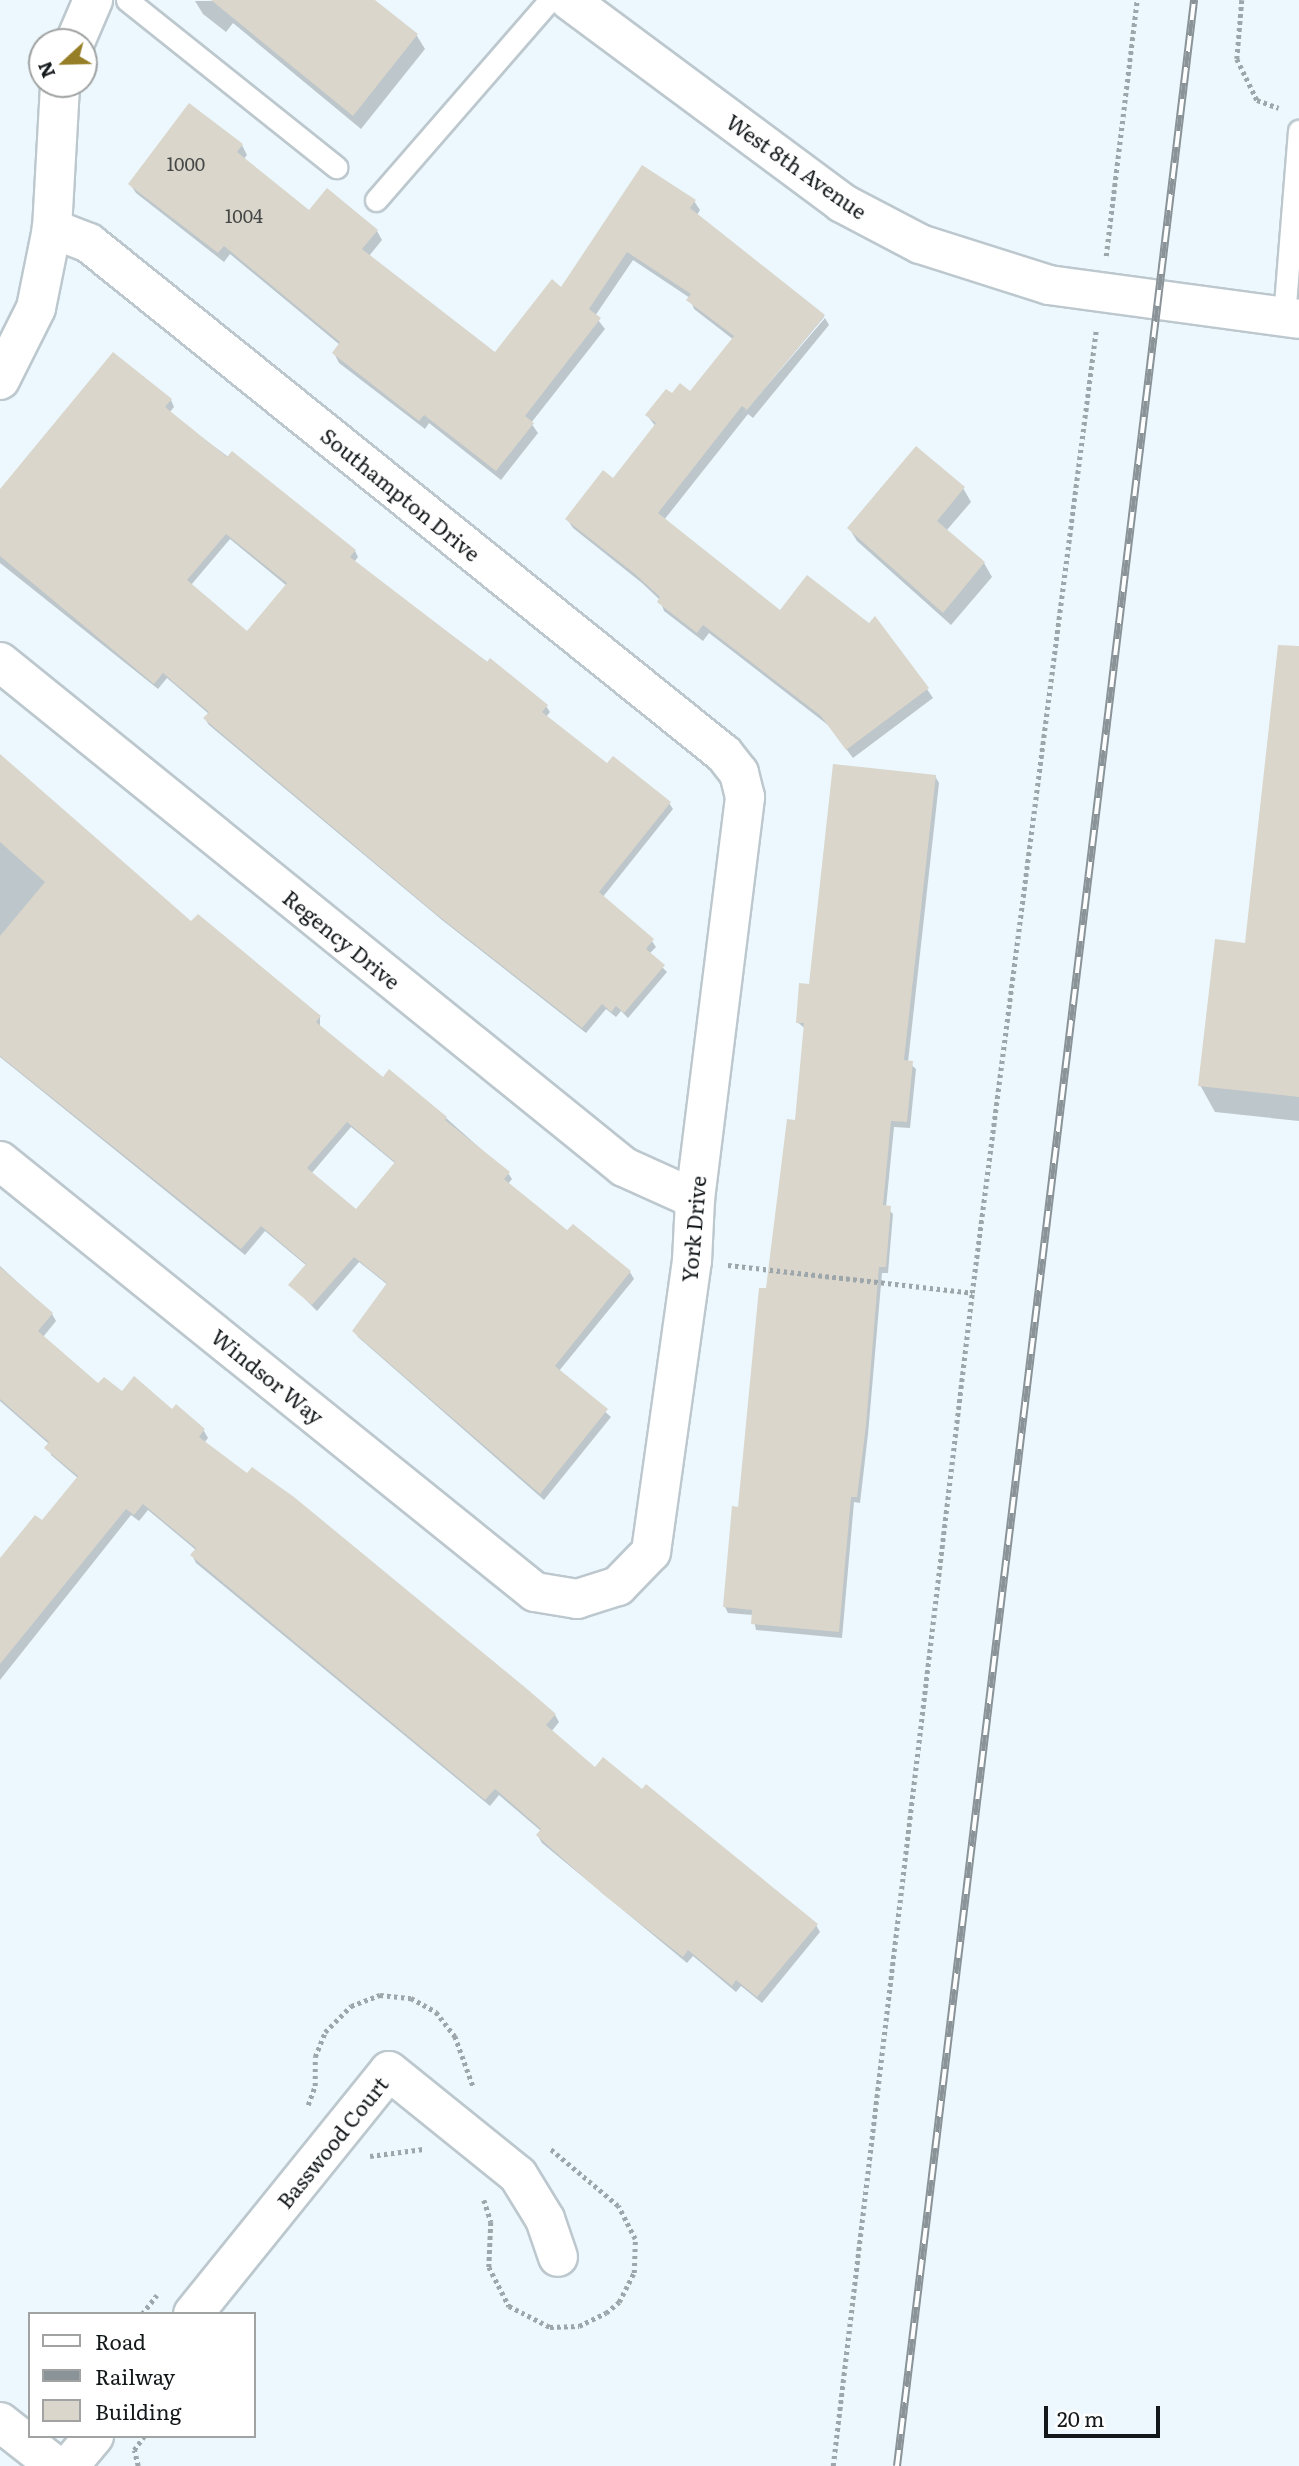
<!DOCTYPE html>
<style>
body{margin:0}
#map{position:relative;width:1299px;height:2466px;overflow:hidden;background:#ecf8fe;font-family:Literata,serif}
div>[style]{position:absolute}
.shadow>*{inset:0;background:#0003}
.building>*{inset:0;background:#dad6cb}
.path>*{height:4.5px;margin-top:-2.25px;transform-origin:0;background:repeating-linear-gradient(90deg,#9da6ab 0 3.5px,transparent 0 7px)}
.roads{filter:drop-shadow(2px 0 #bcc8ce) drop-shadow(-2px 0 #bcc8ce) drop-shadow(0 2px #bcc8ce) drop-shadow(0 -2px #bcc8ce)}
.service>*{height:21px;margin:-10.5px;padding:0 10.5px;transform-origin:10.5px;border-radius:10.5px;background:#fff}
.minor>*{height:38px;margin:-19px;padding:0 19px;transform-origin:19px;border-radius:19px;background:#fff}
.tertiary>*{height:38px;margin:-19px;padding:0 19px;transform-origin:19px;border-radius:19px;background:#fff}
.rail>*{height:8px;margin-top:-4px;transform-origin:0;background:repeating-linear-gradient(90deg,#fff 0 16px,#8a9397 0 32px);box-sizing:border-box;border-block:2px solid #8a9397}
span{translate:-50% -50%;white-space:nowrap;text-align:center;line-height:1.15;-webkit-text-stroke:7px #fff;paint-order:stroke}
.number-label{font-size:18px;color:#454846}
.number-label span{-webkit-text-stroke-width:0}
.street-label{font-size:21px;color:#13181a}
.legend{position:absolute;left:28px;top:2312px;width:228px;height:126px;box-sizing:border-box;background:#fff;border:2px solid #a1a3a3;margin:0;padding:9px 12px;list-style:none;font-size:21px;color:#13181a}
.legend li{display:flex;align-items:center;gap:14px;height:35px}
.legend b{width:35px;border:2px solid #a1a3a3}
.north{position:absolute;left:28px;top:28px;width:70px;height:70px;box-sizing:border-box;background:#fff;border:2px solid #a1a3a3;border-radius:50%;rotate:248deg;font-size:19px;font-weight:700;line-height:28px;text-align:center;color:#13181a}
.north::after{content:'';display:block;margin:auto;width:24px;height:32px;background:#967e26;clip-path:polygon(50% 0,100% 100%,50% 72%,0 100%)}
.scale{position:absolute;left:1044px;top:2406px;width:116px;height:32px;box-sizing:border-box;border:4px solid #13181a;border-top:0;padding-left:9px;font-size:21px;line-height:24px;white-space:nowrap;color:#13181a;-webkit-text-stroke:5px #fff;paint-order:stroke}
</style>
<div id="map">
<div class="shadow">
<i style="clip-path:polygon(374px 0,417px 36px,425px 49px,361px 129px,233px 23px,226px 32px,203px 14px,195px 1px)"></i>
<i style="clip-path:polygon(242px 145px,247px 155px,243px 160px,309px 213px,377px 231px,382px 240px,369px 256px,495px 354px,562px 289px,694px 201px,700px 210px,697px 215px,824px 317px,741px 416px,825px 318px,829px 325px,753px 418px,748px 414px,664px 520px,780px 613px,927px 689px,933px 698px,853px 758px,828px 725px,709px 633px,703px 641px,664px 611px,660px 600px,642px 583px,573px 528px,567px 519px,613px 480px,656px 427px,647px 415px,673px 396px,690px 394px,734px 340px,694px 309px,690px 298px,633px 260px,595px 316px,605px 329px,531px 423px,538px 433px,501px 480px,429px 423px,425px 429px,339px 363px,334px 353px,340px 345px,230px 254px,224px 262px,136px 193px,130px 184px)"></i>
<i style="clip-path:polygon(evenodd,171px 400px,174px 407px,169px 413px,355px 551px,358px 557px,354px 562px,546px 706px,550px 712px,546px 717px,607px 765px,669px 803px,673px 809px,602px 898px,652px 941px,656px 947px,649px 954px,667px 972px,628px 1018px,621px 1011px,616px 1017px,606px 1009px,586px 1033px,442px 920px,209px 725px,205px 719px,209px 714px,167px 678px,158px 689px,0 563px,0 491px,171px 400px,230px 539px,287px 586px,247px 633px,191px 585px,230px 539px)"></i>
<i style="clip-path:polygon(963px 488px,971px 502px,946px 531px,984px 563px,992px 577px,951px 625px,857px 541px,849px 528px)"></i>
<i style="clip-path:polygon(1299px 678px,1299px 1121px,1215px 1112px,1200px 1085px,1247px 945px)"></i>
<i style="clip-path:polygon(evenodd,0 768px,191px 924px,320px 1017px,320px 1028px,383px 1079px,446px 1118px,508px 1173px,512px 1179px,508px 1184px,568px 1233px,630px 1272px,634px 1279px,559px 1371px,611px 1417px,544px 1500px,358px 1337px,354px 1331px,388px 1285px,359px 1262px,317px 1311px,291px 1285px,307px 1266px,265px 1231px,245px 1255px,0 1057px,0 768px,351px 1127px,396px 1164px,356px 1211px,311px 1174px,351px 1127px)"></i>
<i style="clip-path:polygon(935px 776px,939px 783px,908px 1062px,916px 1069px,910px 1128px,894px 1127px,886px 1207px,893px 1214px,888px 1273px,882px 1273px,868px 1434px,860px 1503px,854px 1502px,842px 1638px,756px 1630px,753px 1615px,728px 1613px,725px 1607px,796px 1122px,806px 1029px,797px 1022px,811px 986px)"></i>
<i style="clip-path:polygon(0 1266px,52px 1314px,56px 1321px,43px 1337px,98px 1386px,172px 1411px,177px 1406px,204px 1431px,208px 1438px,204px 1443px,555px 1715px,559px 1722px,551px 1732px,595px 1769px,816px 1925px,820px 1932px,762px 2003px,741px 1986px,736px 1992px,693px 1956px,687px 1963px,542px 1843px,538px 1836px,541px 1831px,499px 1795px,490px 1806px,196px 1563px,192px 1555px,196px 1550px,148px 1510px,139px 1521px,131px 1515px,0 1680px,0 1560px,42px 1523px,79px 1479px,51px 1455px,49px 1444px,0 1401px)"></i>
</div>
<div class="building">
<i style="clip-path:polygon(211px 0,375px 0,418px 34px,353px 116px)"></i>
<i style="clip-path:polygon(189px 103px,243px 144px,237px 152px,309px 210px,327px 188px,378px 230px,362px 249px,495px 352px,552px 279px,561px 287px,642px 165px,696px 200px,690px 208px,825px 315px,747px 410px,742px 406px,658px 513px,780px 610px,807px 575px,869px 623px,875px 616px,929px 688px,846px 750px,821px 716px,703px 625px,697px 633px,657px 602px,660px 597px,635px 574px,565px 519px,603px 470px,613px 478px,656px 423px,645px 415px,666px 389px,672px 393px,680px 383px,690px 391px,734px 336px,686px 300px,691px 294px,627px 252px,589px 309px,601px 318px,525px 416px,534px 423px,496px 471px,424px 415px,419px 421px,332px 353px,340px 342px,224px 246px,218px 253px,128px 184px)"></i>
<i style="clip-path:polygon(evenodd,113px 352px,172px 399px,165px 407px,227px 457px,232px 451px,356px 550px,350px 557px,487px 662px,490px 658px,548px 705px,542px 712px,607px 763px,613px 756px,671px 802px,599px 892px,654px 939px,646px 949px,665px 965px,624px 1013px,616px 1006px,611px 1012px,602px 1004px,582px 1028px,436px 914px,203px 718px,209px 712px,163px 673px,154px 684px,0 556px,0 489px,113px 352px,226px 534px,287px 583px,247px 631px,187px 580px,226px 534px)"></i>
<i style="clip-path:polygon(916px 446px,965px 487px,937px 521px,985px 562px,943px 613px,847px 528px)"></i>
<i style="clip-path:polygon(1278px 645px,1299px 646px,1299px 1097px,1198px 1086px,1215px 939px,1245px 943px)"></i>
<i style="clip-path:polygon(evenodd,0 754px,191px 921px,198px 914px,321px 1016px,316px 1022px,383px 1077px,389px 1069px,447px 1117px,445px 1120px,510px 1172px,504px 1179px,567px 1230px,573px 1224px,631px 1271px,555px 1366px,608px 1409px,540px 1494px,352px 1331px,387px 1283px,354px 1257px,312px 1305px,288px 1285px,306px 1264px,261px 1226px,241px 1249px,0 1056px,0 936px,45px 882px,0 842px,0 754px,347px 1122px,395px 1162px,356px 1209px,307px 1168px,347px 1122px)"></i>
<i style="clip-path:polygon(833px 764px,936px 775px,904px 1060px,913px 1061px,907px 1122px,891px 1121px,883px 1205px,891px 1206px,886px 1267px,879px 1267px,866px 1426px,857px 1497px,851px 1497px,839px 1632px,751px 1624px,752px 1610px,723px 1607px,732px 1506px,738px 1507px,759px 1288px,766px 1288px,787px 1119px,795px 1120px,804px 1023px,796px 1023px,799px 983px,809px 984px)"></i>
<i style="clip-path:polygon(0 1267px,53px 1313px,38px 1331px,98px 1383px,104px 1377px,122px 1391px,134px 1376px,172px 1409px,176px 1404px,205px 1429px,199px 1437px,247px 1473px,252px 1467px,294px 1497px,527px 1689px,556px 1714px,546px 1725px,595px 1767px,603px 1757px,642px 1789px,646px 1784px,818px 1924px,757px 1997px,736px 1980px,732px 1986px,688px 1950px,683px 1957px,604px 1895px,536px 1835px,541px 1829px,495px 1789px,485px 1800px,190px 1555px,196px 1548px,143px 1504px,134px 1515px,126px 1509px,0 1664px,0 1558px,35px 1515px,42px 1520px,78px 1476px,44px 1448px,49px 1442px,0 1399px)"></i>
</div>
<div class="path">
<i style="left:1242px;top:0;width:59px;rotate:94.8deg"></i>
<i style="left:1237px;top:59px;width:46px;rotate:64deg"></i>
<i style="left:1257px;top:100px;width:23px;rotate:20deg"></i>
<i style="left:1106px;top:256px;width:258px;rotate:-83.1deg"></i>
<i style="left:728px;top:1265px;width:246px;rotate:6.5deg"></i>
<i style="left:308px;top:2105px;width:20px;rotate:-70deg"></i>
<i style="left:315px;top:2086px;width:29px;rotate:-90deg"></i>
<i style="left:315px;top:2057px;width:27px;rotate:-68deg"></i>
<i style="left:325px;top:2032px;width:37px;rotate:-45deg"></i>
<i style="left:351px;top:2006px;width:31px;rotate:-21deg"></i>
<i style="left:380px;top:1995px;width:31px;rotate:6deg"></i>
<i style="left:411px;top:1998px;width:29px;rotate:29deg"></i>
<i style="left:436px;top:2012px;width:31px;rotate:52deg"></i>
<i style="left:455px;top:2036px;width:53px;rotate:70.2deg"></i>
<i style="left:370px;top:2156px;width:54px;rotate:-7.4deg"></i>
<i style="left:484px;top:2200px;width:23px;rotate:72deg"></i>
<i style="left:491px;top:2222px;width:45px;rotate:92.5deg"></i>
<i style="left:489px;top:2267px;width:44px;rotate:62.9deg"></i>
<i style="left:509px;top:2306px;width:46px;rotate:27.1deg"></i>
<i style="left:550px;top:2327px;width:29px;rotate:-2deg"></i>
<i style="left:579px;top:2326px;width:30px;rotate:-26deg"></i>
<i style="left:606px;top:2313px;width:17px;rotate:-40deg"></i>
<i style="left:619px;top:2302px;width:33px;rotate:-63deg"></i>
<i style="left:634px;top:2273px;width:34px;rotate:-88deg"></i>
<i style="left:635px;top:2239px;width:37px;rotate:-117deg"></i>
<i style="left:618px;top:2206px;width:89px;rotate:-140deg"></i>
<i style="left:142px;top:2314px;width:24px;rotate:-52deg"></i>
<i style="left:138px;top:2466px;width:16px;rotate:-104deg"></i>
<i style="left:134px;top:2450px;width:17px;rotate:-54deg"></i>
<i style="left:833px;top:2466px;width:1181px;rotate:-83.24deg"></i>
<i style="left:972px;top:1293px;width:970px;rotate:-82.66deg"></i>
</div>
<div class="roads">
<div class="service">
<i style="left:127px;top:0;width:268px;rotate:38.6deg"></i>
<i style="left:376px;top:200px;width:265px;rotate:-49deg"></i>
<i style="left:1284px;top:317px;width:187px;rotate:-85.4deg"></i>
</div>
<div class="minor">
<i style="left:75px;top:42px;width:46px;rotate:-66.8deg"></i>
<i style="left:0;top:380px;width:80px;rotate:-63.4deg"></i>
<i style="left:36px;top:308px;width:81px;rotate:-78.6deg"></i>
<i style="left:52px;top:229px;width:145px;rotate:-86.8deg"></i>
<i style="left:0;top:662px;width:803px;rotate:38.98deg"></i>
<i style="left:624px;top:1167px;width:78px;rotate:24.3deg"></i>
<i style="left:0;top:1161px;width:687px;rotate:38.86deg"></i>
<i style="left:535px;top:1592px;width:43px;rotate:9.5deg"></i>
<i style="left:577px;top:1599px;width:43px;rotate:-17.6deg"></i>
<i style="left:618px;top:1586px;width:47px;rotate:-45.9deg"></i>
<i style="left:651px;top:1552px;width:294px;rotate:-82deg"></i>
<i style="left:692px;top:1261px;width:62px;rotate:-87.2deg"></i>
<i style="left:695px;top:1199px;width:405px;rotate:-82.9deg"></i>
<i style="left:745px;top:797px;width:25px;rotate:-104deg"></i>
<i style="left:739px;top:773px;width:24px;rotate:-128deg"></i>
<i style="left:724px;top:754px;width:815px;rotate:-141.18deg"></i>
<i style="left:89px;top:243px;width:40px;rotate:-159deg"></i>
<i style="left:193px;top:2314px;width:312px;rotate:-51.1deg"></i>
<i style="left:389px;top:2071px;width:166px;rotate:38.9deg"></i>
<i style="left:518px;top:2175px;width:52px;rotate:58.5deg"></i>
<i style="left:545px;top:2219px;width:40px;rotate:71.1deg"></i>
<i style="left:0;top:2422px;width:71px;rotate:38.2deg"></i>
<i style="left:69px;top:2466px;width:39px;rotate:-50deg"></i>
</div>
<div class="tertiary">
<i style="left:569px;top:0;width:340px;rotate:36.6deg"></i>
<i style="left:842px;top:203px;width:88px;rotate:27.7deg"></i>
<i style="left:920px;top:244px;width:135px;rotate:17.6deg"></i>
<i style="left:1049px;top:285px;width:252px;rotate:7.7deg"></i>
</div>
</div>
<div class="rail">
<i style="left:897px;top:2466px;width:2484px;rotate:-83.13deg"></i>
</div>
<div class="number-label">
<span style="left:186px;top:164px">1000</span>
<span style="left:244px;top:216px">1004</span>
</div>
<div class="street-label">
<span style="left:797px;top:166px;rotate:35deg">West 8th Avenue</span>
<span style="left:401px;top:494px;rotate:39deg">Southampton Drive</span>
<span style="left:342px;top:939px;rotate:39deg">Regency Drive</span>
<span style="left:693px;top:1229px;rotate:-85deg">York Drive</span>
<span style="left:268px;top:1376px;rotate:39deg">Windsor Way</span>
<span style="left:332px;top:2142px;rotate:-51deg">Basswood Court</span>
</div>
<ul class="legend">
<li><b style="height:9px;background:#fff"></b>Road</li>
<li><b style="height:9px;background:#8a9397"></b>Railway</li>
<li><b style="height:19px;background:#dad6cb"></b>Building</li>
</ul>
<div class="north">N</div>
<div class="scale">20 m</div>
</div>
